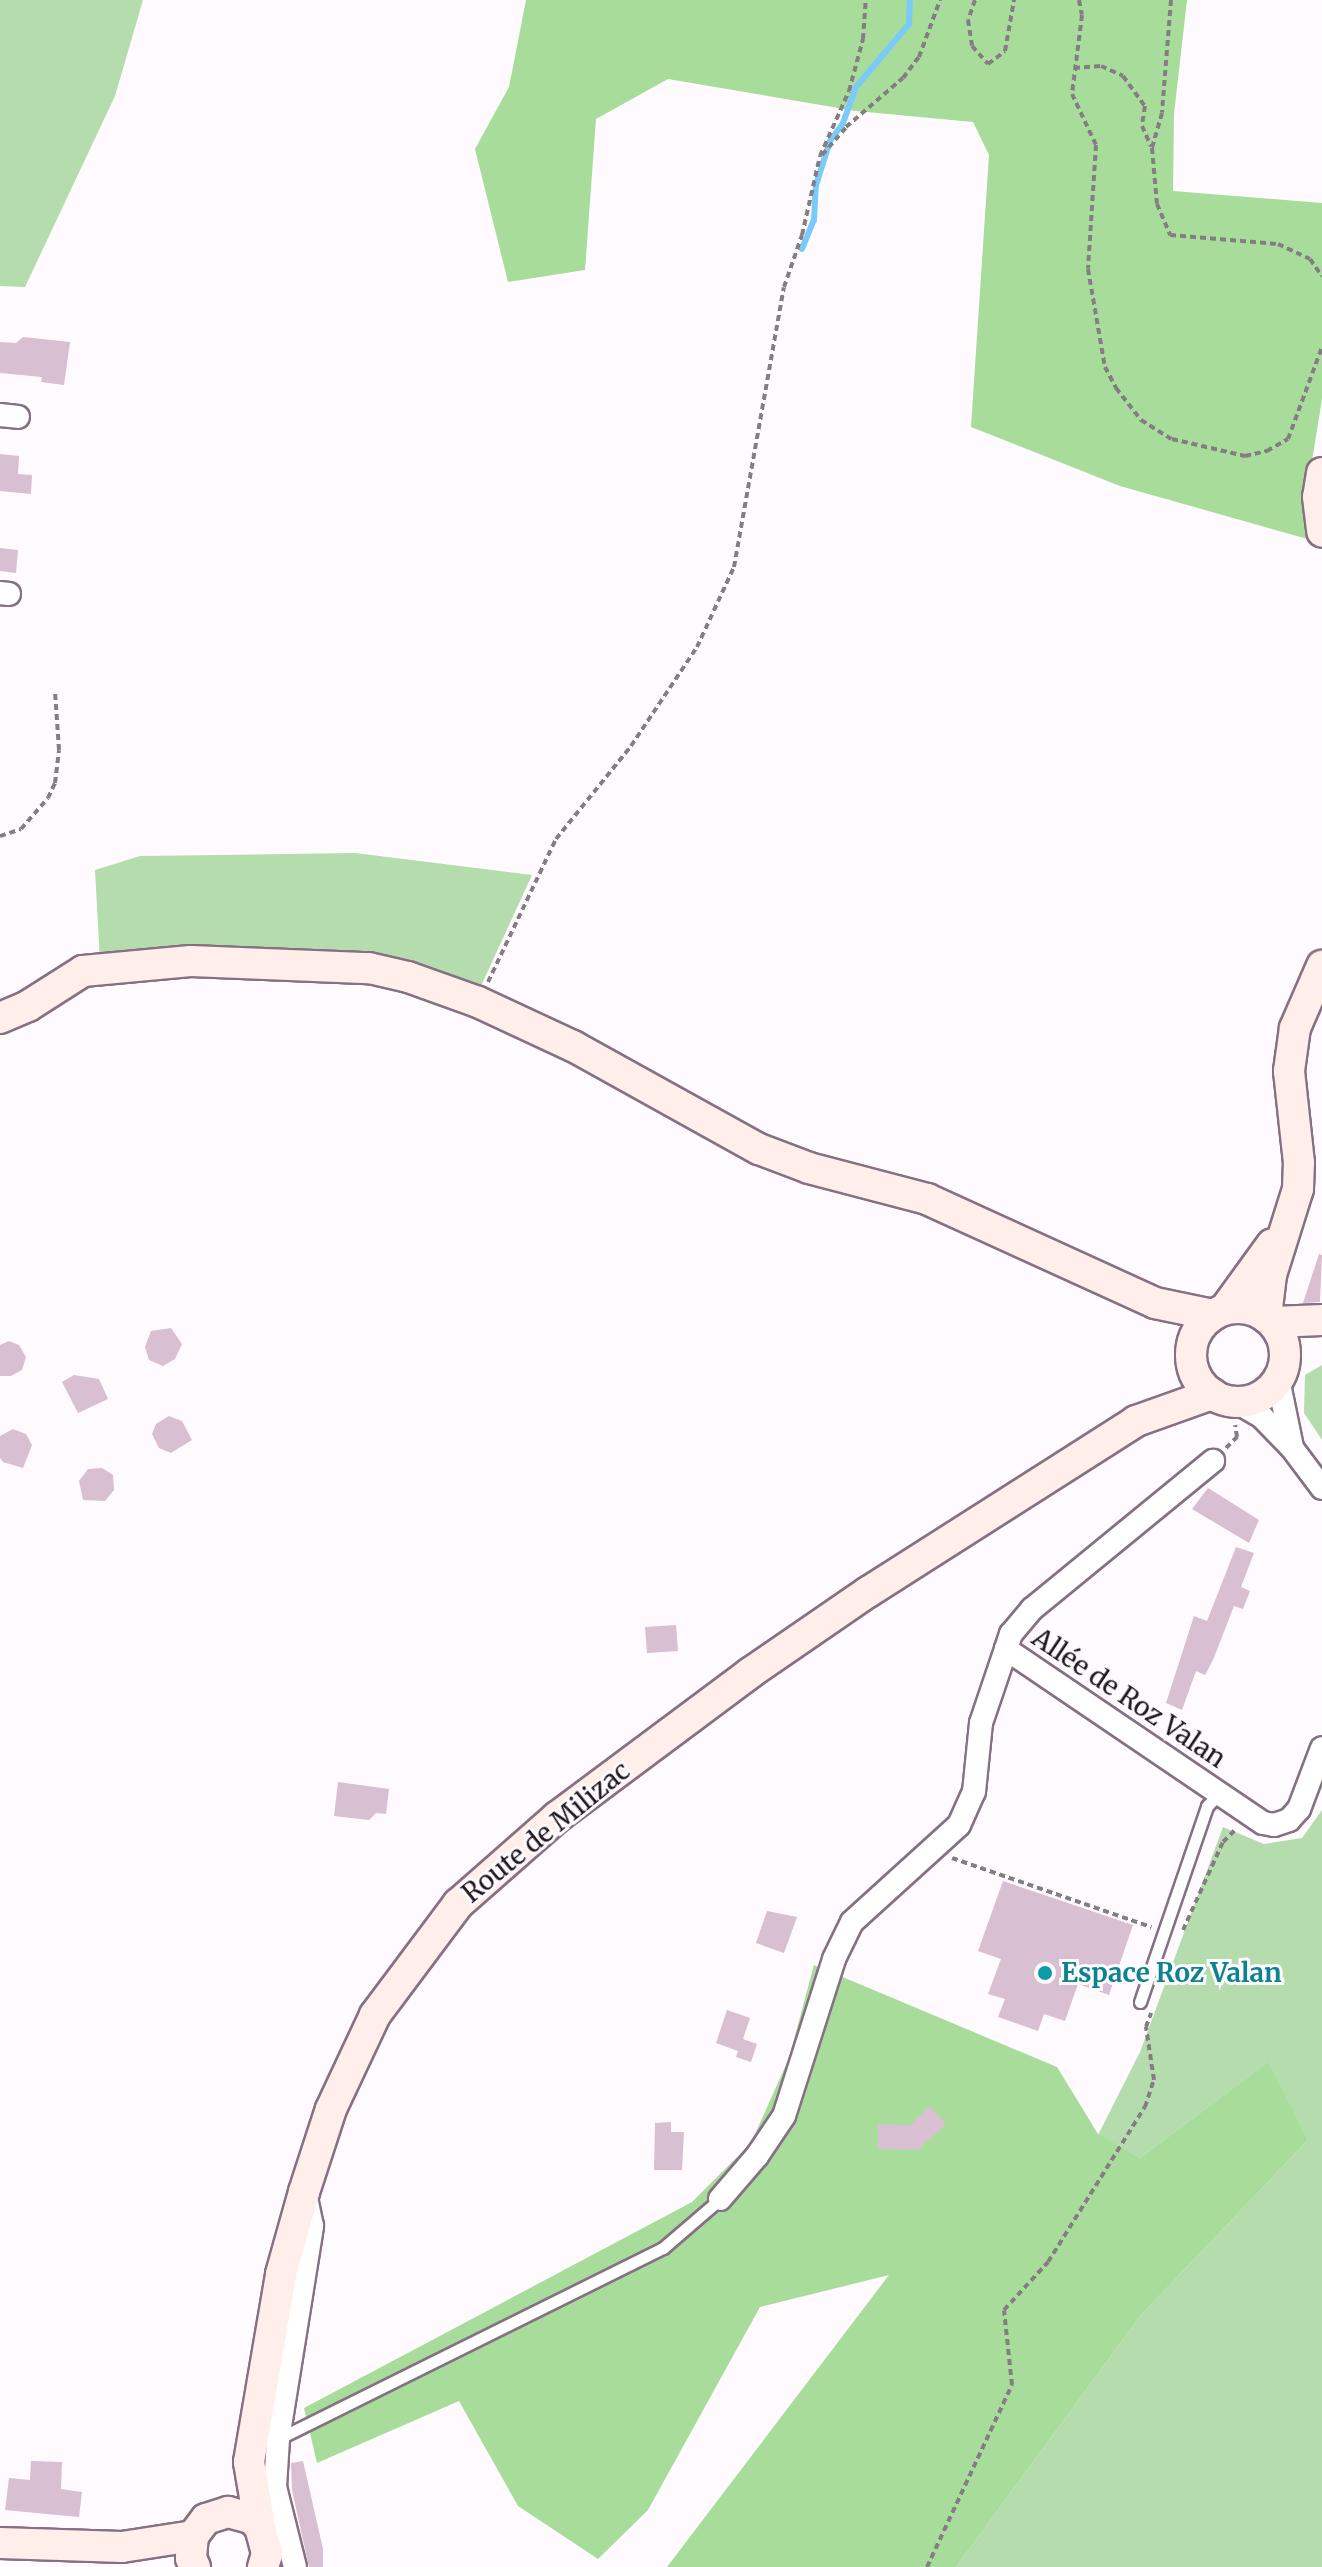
<!DOCTYPE html>
<meta charset="utf-8">
<style>
body{margin:0}
#map{position:relative;width:1322px;height:2567px;overflow:hidden;background:#fefafe;font-family:Merriweather,serif}
div>[style]{position:absolute}
.green>*{inset:0;background:#b5dcad}
.forest>*{inset:0;background:#a7dc9b}
.stream>*{height:6px;margin:-3px;padding:0 3px;transform-origin:3px;border-radius:3px;background:#7acbfa}
.building>*{inset:0;background:#d8bfd1}
.path>*{height:4px;margin-top:-2px;transform-origin:0;background:repeating-linear-gradient(90deg,#847e83 0 6px,transparent 0 10px)}
.roads{filter:drop-shadow(2px 0 #857183) drop-shadow(-2px 0 #857183) drop-shadow(0 2px #857183) drop-shadow(0 -2px #857183)}
.lane>*{height:11px;margin:-5.5px;padding:0 5.5px;transform-origin:5.5px;border-radius:5.5px;background:#fff}
.street>*{height:22px;margin:-11px;padding:0 11px;transform-origin:11px;border-radius:11px;background:#fff}
.secondary>*{height:30px;margin:-15px;padding:0 15px;transform-origin:15px;border-radius:15px;background:#ffeee9}
.secondary>.ring{margin:-15px;padding:0;box-sizing:content-box;background:none;border:30px solid #ffeee9;border-radius:50%}
.dots>*{width:22px;height:22px;translate:-50% -50%;box-sizing:border-box;border:4px solid #fefafe;border-radius:50%}
span{translate:-50% -50%;white-space:nowrap;text-align:center;line-height:1.15;-webkit-text-stroke:6px #fefafe;paint-order:stroke}
.street-label{font-size:26px;color:#1e161d}
.culture-label{font-size:26px;color:#0d838f;font-weight:700}
.left{translate:0 -50%;text-align:left}
</style>
<div id="map">
<div class="green">
<i style="clip-path:polygon(0 0,143px 0,115px 96px,25px 287px,0 286px)"></i>
<i style="clip-path:polygon(355px 853px,532px 875px,470px 1010px,405px 988px,200px 974px,101px 980px,95px 870px,140px 856px)"></i>
<i style="clip-path:polygon(1322px 1365px,1322px 1440px,1304px 1413px,1305px 1375px)"></i>
<i style="clip-path:polygon(1322px 1810px,1322px 2567px,956px 2567px,1141px 2315px,1308px 2140px,1267px 2063px,1140px 2158px,1098px 2135px,1140px 2052px,1223px 1827px,1264px 1844px,1302px 1838px)"></i>
</div>
<div class="forest">
<i style="clip-path:polygon(526px 0,1187px 0,1174px 114px,1173px 191px,1322px 203px,1322px 399px,1306px 498px,1311px 540px,1120px 486px,971px 427px,989px 155px,973px 122px,856px 111px,668px 79px,596px 119px,585px 270px,508px 282px,475px 149px,509px 87px)"></i>
<i style="clip-path:polygon(814px 1965px,1057px 2067px,1098px 2134px,1140px 2158px,1268px 2062px,1308px 2140px,1141px 2315px,956px 2567px,667px 2567px,889px 2275px,760px 2307px,648px 2510px,598px 2559px,518px 2506px,459px 2401px,317px 2463px,304px 2408px,692px 2202px,751px 2143px,789px 2058px)"></i>
</div>
<div class="stream">
<i style="left:802px;top:249px;width:31px;rotate:-68deg"></i>
<i style="left:814px;top:220px;width:35px;rotate:-87deg"></i>
<i style="left:816px;top:185px;width:46px;rotate:-72.3deg"></i>
<i style="left:830px;top:141px;width:22px;rotate:-54deg"></i>
<i style="left:843px;top:123px;width:38px;rotate:-70deg"></i>
<i style="left:856px;top:87px;width:82px;rotate:-49.9deg"></i>
<i style="left:909px;top:24px;width:24px;rotate:-88deg"></i>
</div>
<div class="building">
<i style="clip-path:polygon(23px 337px,70px 342px,64px 385px,41px 382px,42px 377px,0 373px,0 342px,16px 343px)"></i>
<i style="clip-path:polygon(0 454px,19px 456px,18px 474px,32px 475px,31px 494px,0 491px)"></i>
<i style="clip-path:polygon(0 548px,18px 550px,16px 573px,0 571px)"></i>
<i style="clip-path:polygon(1319px 1254px,1322px 1255px,1320px 1302px,1303px 1303px)"></i>
<i style="clip-path:polygon(171px 1328px,182px 1344px,175px 1359px,163px 1366px,149px 1360px,145px 1347px,151px 1331px)"></i>
<i style="clip-path:polygon(9px 1341px,19px 1345px,26px 1357px,22px 1370px,11px 1376px,0 1376px,0 1345px)"></i>
<i style="clip-path:polygon(74px 1375px,99px 1379px,108px 1399px,78px 1413px,62px 1382px)"></i>
<i style="clip-path:polygon(169px 1416px,182px 1421px,192px 1440px,171px 1453px,159px 1448px,152px 1434px,156px 1424px)"></i>
<i style="clip-path:polygon(13px 1429px,26px 1434px,32px 1445px,23px 1468px,3px 1462px,0 1458px,0 1436px)"></i>
<i style="clip-path:polygon(102px 1468px,113px 1475px,114px 1490px,105px 1501px,83px 1500px,79px 1481px,88px 1469px)"></i>
<i style="clip-path:polygon(1208px 1488px,1259px 1520px,1249px 1543px,1192px 1509px)"></i>
<i style="clip-path:polygon(1236px 1547px,1254px 1553px,1241px 1587px,1250px 1591px,1243px 1609px,1234px 1606px,1213px 1660px,1205px 1675px,1196px 1671px,1182px 1710px,1166px 1703px,1194px 1616px,1207px 1621px)"></i>
<i style="clip-path:polygon(676px 1625px,678px 1651px,647px 1653px,645px 1627px)"></i>
<i style="clip-path:polygon(338px 1782px,389px 1789px,386px 1814px,376px 1813px,369px 1820px,334px 1816px)"></i>
<i style="clip-path:polygon(1003px 1881px,1133px 1925px,1109px 1995px,1078px 1984px,1065px 2021px,1044px 2014px,1038px 2031px,998px 2017px,1005px 1999px,988px 1994px,1001px 1959px,978px 1951px)"></i>
<i style="clip-path:polygon(767px 1911px,797px 1917px,784px 1953px,756px 1943px)"></i>
<i style="clip-path:polygon(727px 2010px,750px 2018px,743px 2039px,757px 2044px,751px 2062px,736px 2057px,738px 2051px,716px 2043px)"></i>
<i style="clip-path:polygon(930px 2106px,946px 2124px,918px 2150px,878px 2149px,878px 2124px,910px 2125px)"></i>
<i style="clip-path:polygon(671px 2122px,671px 2132px,684px 2132px,682px 2170px,654px 2170px,655px 2123px)"></i>
<i style="clip-path:polygon(31px 2461px,62px 2462px,61px 2489px,82px 2492px,79px 2517px,5px 2510px,9px 2478px,30px 2480px)"></i>
<i style="clip-path:polygon(303px 2461px,323px 2549px,323px 2567px,309px 2567px,292px 2490px,291px 2463px)"></i>
</div>
<div class="path">
<i style="left:975px;top:0;width:21px;rotate:109deg"></i>
<i style="left:968px;top:20px;width:26px;rotate:81deg"></i>
<i style="left:972px;top:46px;width:24px;rotate:48deg"></i>
<i style="left:988px;top:64px;width:21px;rotate:-37deg"></i>
<i style="left:1005px;top:51px;width:52px;rotate:-80deg"></i>
<i style="left:1079px;top:0;width:15px;rotate:79deg"></i>
<i style="left:1082px;top:15px;width:80px;rotate:97.2deg"></i>
<i style="left:1072px;top:94px;width:56px;rotate:64.8deg"></i>
<i style="left:1096px;top:145px;width:124px;rotate:93.7deg"></i>
<i style="left:1088px;top:269px;width:99px;rotate:80.2deg"></i>
<i style="left:1105px;top:367px;width:24px;rotate:62deg"></i>
<i style="left:1116px;top:388px;width:41px;rotate:52deg"></i>
<i style="left:1141px;top:420px;width:36px;rotate:32deg"></i>
<i style="left:1172px;top:439px;width:75px;rotate:13.1deg"></i>
<i style="left:1245px;top:456px;width:23px;rotate:-13deg"></i>
<i style="left:1267px;top:451px;width:24px;rotate:-30deg"></i>
<i style="left:1288px;top:439px;width:98px;rotate:-69.7deg"></i>
<i style="left:1171px;top:0;width:113px;rotate:94.6deg"></i>
<i style="left:1162px;top:113px;width:36px;rotate:106deg"></i>
<i style="left:1152px;top:148px;width:56px;rotate:84.9deg"></i>
<i style="left:1157px;top:204px;width:34px;rotate:67deg"></i>
<i style="left:1170px;top:235px;width:108px;rotate:4.8deg"></i>
<i style="left:1278px;top:244px;width:35px;rotate:25deg"></i>
<i style="left:1310px;top:259px;width:21px;rotate:55deg"></i>
<i style="left:1074px;top:68px;width:27px;rotate:-4deg"></i>
<i style="left:1101px;top:66px;width:24px;rotate:24deg"></i>
<i style="left:1123px;top:76px;width:37px;rotate:54deg"></i>
<i style="left:1145px;top:106px;width:20px;rotate:99deg"></i>
<i style="left:1142px;top:126px;width:22px;rotate:66deg"></i>
<i style="left:822px;top:155px;width:37px;rotate:-49deg"></i>
<i style="left:846px;top:127px;width:75px;rotate:-40.7deg"></i>
<i style="left:903px;top:78px;width:26px;rotate:-53deg"></i>
<i style="left:919px;top:57px;width:61px;rotate:-69.8deg"></i>
<i style="left:0;top:836px;width:22px;rotate:-18deg"></i>
<i style="left:21px;top:829px;width:41px;rotate:-48.9deg"></i>
<i style="left:48px;top:798px;width:17px;rotate:-65deg"></i>
<i style="left:55px;top:783px;width:33px;rotate:-83deg"></i>
<i style="left:59px;top:750px;width:59px;rotate:-93.9deg"></i>
<i style="left:488px;top:982px;width:158px;rotate:-64.6deg"></i>
<i style="left:556px;top:839px;width:119px;rotate:-51.1deg"></i>
<i style="left:631px;top:746px;width:119px;rotate:-56.3deg"></i>
<i style="left:697px;top:647px;width:88px;rotate:-65.2deg"></i>
<i style="left:734px;top:567px;width:284px;rotate:-79.9deg"></i>
<i style="left:784px;top:287px;width:55px;rotate:-70.9deg"></i>
<i style="left:802px;top:235px;width:81px;rotate:-77.2deg"></i>
<i style="left:820px;top:156px;width:71px;rotate:-66deg"></i>
<i style="left:849px;top:91px;width:54px;rotate:-74.9deg"></i>
<i style="left:863px;top:39px;width:39px;rotate:-86deg"></i>
<i style="left:1226px;top:1448px;width:16px;rotate:-45deg"></i>
<i style="left:1237px;top:1437px;width:12px;rotate:-99deg"></i>
<i style="left:952px;top:1858px;width:211px;rotate:19.1deg"></i>
<i style="left:1183px;top:1930px;width:97px;rotate:-65.6deg"></i>
<i style="left:1223px;top:1842px;width:18px;rotate:-45deg"></i>
<i style="left:927px;top:2567px;width:201px;rotate:-65deg"></i>
<i style="left:1012px;top:2385px;width:75px;rotate:-96.1deg"></i>
<i style="left:1004px;top:2310px;width:65px;rotate:-47.5deg"></i>
<i style="left:1048px;top:2262px;width:183px;rotate:-58deg"></i>
<i style="left:1145px;top:2107px;width:28px;rotate:-72deg"></i>
<i style="left:1154px;top:2080px;width:54px;rotate:-98.6deg"></i>
<i style="left:1146px;top:2027px;width:15px;rotate:-70deg"></i>
</div>
<div class="roads">
<div class="lane">
<i style="left:1140px;top:2002px;width:207px;rotate:-71.1deg"></i>
<i style="left:1207px;top:1806px;width:18px;rotate:-45deg"></i>
<i style="left:278px;top:2439px;width:430px;rotate:-26.4deg"></i>
<i style="left:663px;top:2248px;width:75px;rotate:-40.7deg"></i>
</div>
<div class="street">
<i style="left:0;top:415px;width:18px;rotate:6deg"></i>
<i style="left:0;top:593px;width:9px;rotate:6deg"></i>
<i style="left:1278px;top:1379px;width:69px;rotate:78.4deg"></i>
<i style="left:1238px;top:1403px;width:28px;rotate:30deg"></i>
<i style="left:1262px;top:1417px;width:43px;rotate:45.9deg"></i>
<i style="left:1292px;top:1448px;width:50px;rotate:53.1deg"></i>
<i style="left:1006px;top:1649px;width:16px;rotate:-72deg"></i>
<i style="left:1011px;top:1634px;width:33px;rotate:-50deg"></i>
<i style="left:1032px;top:1609px;width:234px;rotate:-39.3deg"></i>
<i style="left:720px;top:2199px;width:57px;rotate:-49.3deg"></i>
<i style="left:757px;top:2156px;width:48px;rotate:-56deg"></i>
<i style="left:784px;top:2116px;width:165px;rotate:-72.3deg"></i>
<i style="left:834px;top:1959px;width:41px;rotate:-64.1deg"></i>
<i style="left:852px;top:1922px;width:144px;rotate:-42.2deg"></i>
<i style="left:959px;top:1825px;width:36px;rotate:-66deg"></i>
<i style="left:974px;top:1792px;width:69px;rotate:-84.2deg"></i>
<i style="left:981px;top:1723px;width:78px;rotate:-71.3deg"></i>
<i style="left:1006px;top:1649px;width:310px;rotate:34.1deg"></i>
<i style="left:1263px;top:1823px;width:11px;rotate:10deg"></i>
<i style="left:1274px;top:1825px;width:16px;rotate:-18deg"></i>
<i style="left:1289px;top:1820px;width:15px;rotate:-48deg"></i>
<i style="left:1299px;top:1809px;width:65px;rotate:-69.3deg"></i>
<i style="left:295px;top:2567px;width:82px;rotate:-104deg"></i>
<i style="left:275px;top:2487px;width:48px;rotate:-86.4deg"></i>
<i style="left:278px;top:2439px;width:216px;rotate:-80.9deg"></i>
<i style="left:312px;top:2226px;width:33px;rotate:-102deg"></i>
</div>
<div class="secondary">
<i style="left:1322px;top:473px;width:24px;rotate:99deg"></i>
<i style="left:1318px;top:497px;width:35px;rotate:83deg"></i>
<i style="left:0;top:1018px;width:30px;rotate:-23deg"></i>
<i style="left:28px;top:1006px;width:65px;rotate:-32.5deg"></i>
<i style="left:83px;top:971px;width:108px;rotate:-5.3deg"></i>
<i style="left:191px;top:961px;width:178px;rotate:2.3deg"></i>
<i style="left:369px;top:968px;width:40px;rotate:13deg"></i>
<i style="left:408px;top:977px;width:74px;rotate:19.7deg"></i>
<i style="left:478px;top:1002px;width:105px;rotate:24.9deg"></i>
<i style="left:573px;top:1046px;width:213px;rotate:29deg"></i>
<i style="left:759px;top:1149px;width:53px;rotate:20.8deg"></i>
<i style="left:809px;top:1168px;width:122px;rotate:14.7deg"></i>
<i style="left:927px;top:1199px;width:251px;rotate:24.5deg"></i>
<i style="left:1155px;top:1303px;width:59px;rotate:11.7deg"></i>
<i class="ring" style="left:1191px;top:1308px;width:64px;height:64px"></i>
<i style="left:1225px;top:1309px;width:80px;rotate:-54.1deg"></i>
<i style="left:1266px;top:1317px;width:42px;rotate:-83.2deg"></i>
<i style="left:1271px;top:1275px;width:90px;rotate:-72.6deg"></i>
<i style="left:1298px;top:1189px;width:26px;rotate:-88deg"></i>
<i style="left:1299px;top:1163px;width:93px;rotate:-96.2deg"></i>
<i style="left:1289px;top:1071px;width:43px;rotate:-82.1deg"></i>
<i style="left:1295px;top:1028px;width:68px;rotate:-66.5deg"></i>
<i style="left:1274px;top:1322px;width:48px;rotate:-2.4deg"></i>
<i style="left:260px;top:2527px;width:66px;rotate:-99.6deg"></i>
<i style="left:249px;top:2462px;width:191px;rotate:-80.3deg"></i>
<i style="left:281px;top:2274px;width:85px;rotate:-74.3deg"></i>
<i style="left:304px;top:2192px;width:87px;rotate:-72deg"></i>
<i style="left:331px;top:2109px;width:104px;rotate:-64.9deg"></i>
<i style="left:375px;top:2015px;width:139px;rotate:-53.2deg"></i>
<i style="left:458px;top:1904px;width:132px;rotate:-41.3deg"></i>
<i style="left:557px;top:1817px;width:241px;rotate:-36.7deg"></i>
<i style="left:750px;top:1673px;width:143px;rotate:-34.5deg"></i>
<i style="left:868px;top:1592px;width:318px;rotate:-32.5deg"></i>
<i style="left:1136px;top:1421px;width:81px;rotate:-19.6deg"></i>
<i style="left:0;top:2543px;width:122px;rotate:1.9deg"></i>
<i style="left:122px;top:2547px;width:72px;rotate:-8.8deg"></i>
<i style="left:195px;top:2567px;width:10px;rotate:-114deg"></i>
<i style="left:191px;top:2558px;width:22px;rotate:-85deg"></i>
<i style="left:193px;top:2536px;width:21px;rotate:-53deg"></i>
<i style="left:206px;top:2519px;width:23px;rotate:-18deg"></i>
<i style="left:228px;top:2512px;width:24px;rotate:15deg"></i>
<i style="left:251px;top:2518px;width:13px;rotate:45deg"></i>
<i style="left:260px;top:2527px;width:28px;rotate:75deg"></i>
<i style="left:267px;top:2554px;width:14px;rotate:107deg"></i>
</div>
</div>
<div class="dots">
<i style="left:1045px;top:1973px;background:#0f9aa8"></i>
</div>
<div class="street-label">
<span style="left:1129px;top:1698px;rotate:34deg">Allée de Roz Valan</span>
<span style="left:546px;top:1832px;rotate:-39deg">Route de Milizac</span>
</div>
<div class="culture-label">
<span class="left" style="left:1061px;top:1973px">Espace Roz Valan</span>
</div>
</div>
